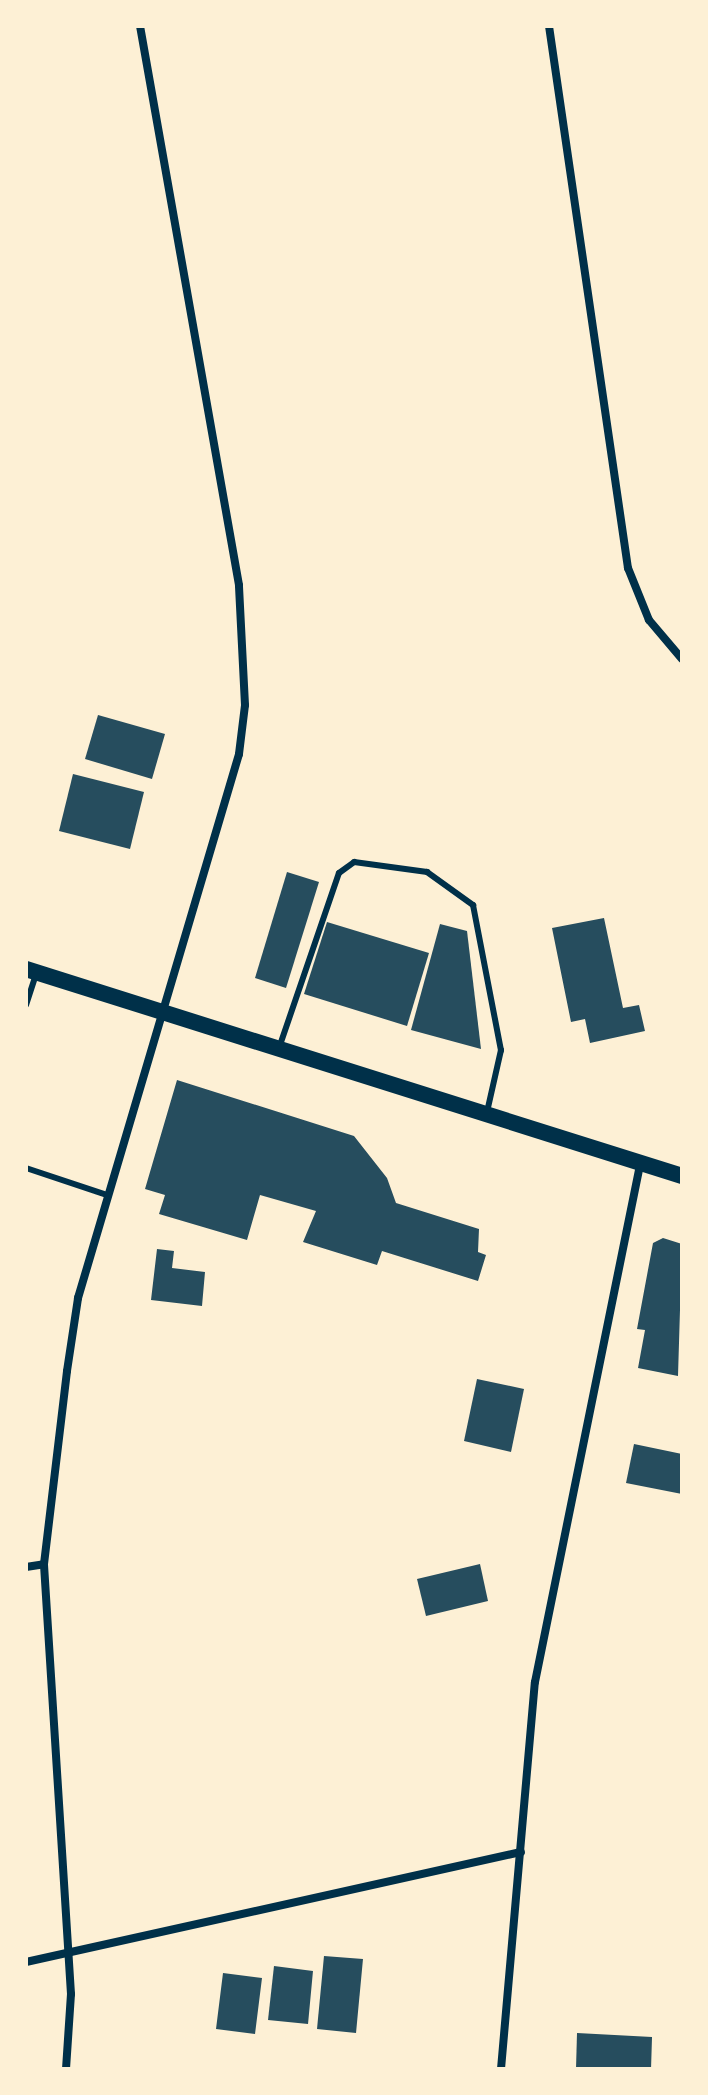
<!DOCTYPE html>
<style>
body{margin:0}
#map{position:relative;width:708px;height:2095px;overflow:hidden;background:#fdf0d5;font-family:"Fira Sans Condensed",sans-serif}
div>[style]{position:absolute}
.building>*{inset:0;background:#264d5e}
.service>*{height:6px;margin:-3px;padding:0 3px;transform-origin:3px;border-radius:3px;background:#003049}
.minor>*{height:8px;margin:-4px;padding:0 4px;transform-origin:4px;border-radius:4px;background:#003049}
.secondary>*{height:16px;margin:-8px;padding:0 8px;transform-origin:8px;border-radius:8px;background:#003049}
span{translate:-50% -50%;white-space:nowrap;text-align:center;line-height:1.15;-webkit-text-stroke:6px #fdf0d5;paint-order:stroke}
.frame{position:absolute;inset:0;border:28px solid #fdf0d5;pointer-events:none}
</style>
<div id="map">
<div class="building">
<i style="clip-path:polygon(98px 715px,165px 734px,152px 779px,85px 759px)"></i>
<i style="clip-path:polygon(73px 774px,144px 792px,130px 849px,59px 831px)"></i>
<i style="clip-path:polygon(287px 872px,319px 882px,286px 988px,255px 978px)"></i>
<i style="clip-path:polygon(604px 918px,623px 1008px,639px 1005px,645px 1031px,590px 1043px,585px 1019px,571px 1022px,552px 928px)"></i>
<i style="clip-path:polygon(327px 922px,429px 953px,407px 1026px,304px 994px)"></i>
<i style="clip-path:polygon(440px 924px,467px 931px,481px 1049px,411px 1030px)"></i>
<i style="clip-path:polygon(177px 1080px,354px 1136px,387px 1178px,396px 1203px,479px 1229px,478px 1252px,486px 1255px,478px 1281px,382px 1251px,377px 1265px,303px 1242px,316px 1211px,260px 1195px,247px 1240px,159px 1214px,165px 1195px,145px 1189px)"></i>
<i style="clip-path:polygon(663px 1238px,682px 1244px,678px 1376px,638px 1368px,645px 1330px,637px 1329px,653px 1243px)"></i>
<i style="clip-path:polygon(157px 1249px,174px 1251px,172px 1268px,205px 1272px,202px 1306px,151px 1300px)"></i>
<i style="clip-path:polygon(477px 1379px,524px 1389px,511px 1452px,464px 1441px)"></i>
<i style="clip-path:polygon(634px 1444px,682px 1454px,682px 1494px,626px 1483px)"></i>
<i style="clip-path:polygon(480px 1564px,488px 1601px,426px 1616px,417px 1579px)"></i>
<i style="clip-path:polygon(324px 1956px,363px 1959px,356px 2033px,317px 2029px)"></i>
<i style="clip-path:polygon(274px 1966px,313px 1971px,308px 2024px,268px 2020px)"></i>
<i style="clip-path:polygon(223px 1973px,262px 1978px,255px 2034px,216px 2029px)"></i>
<i style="clip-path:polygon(577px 2033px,652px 2037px,651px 2069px,576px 2069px)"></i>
</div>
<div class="service">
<i style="left:26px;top:1005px;width:35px;rotate:-72deg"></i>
<i style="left:279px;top:1048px;width:185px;rotate:-71.1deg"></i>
<i style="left:339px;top:873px;width:19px;rotate:-36deg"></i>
<i style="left:354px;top:862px;width:74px;rotate:7.8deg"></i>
<i style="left:427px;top:872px;width:57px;rotate:35.7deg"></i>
<i style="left:473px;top:905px;width:148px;rotate:79.1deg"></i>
<i style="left:501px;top:1050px;width:64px;rotate:102.7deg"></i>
<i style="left:26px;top:1168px;width:85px;rotate:18.4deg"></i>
</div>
<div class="minor">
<i style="left:549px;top:26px;width:548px;rotate:81.71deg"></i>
<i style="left:628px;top:568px;width:56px;rotate:68deg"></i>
<i style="left:649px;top:620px;width:51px;rotate:49.8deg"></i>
<i style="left:26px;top:1567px;width:18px;rotate:-9deg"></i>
<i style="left:26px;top:1962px;width:507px;rotate:-12.53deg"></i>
<i style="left:66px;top:2069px;width:75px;rotate:-86.2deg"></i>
<i style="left:71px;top:1994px;width:431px;rotate:-93.6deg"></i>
<i style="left:44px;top:1564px;width:194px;rotate:-83.2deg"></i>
<i style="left:67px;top:1371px;width:74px;rotate:-81.4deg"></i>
<i style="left:78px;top:1298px;width:567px;rotate:-73.51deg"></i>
<i style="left:239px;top:754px;width:49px;rotate:-83deg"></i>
<i style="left:245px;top:705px;width:120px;rotate:-92.9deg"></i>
<i style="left:239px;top:585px;width:568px;rotate:-100.04deg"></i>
<i style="left:501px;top:2069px;width:388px;rotate:-85deg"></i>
<i style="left:535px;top:1682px;width:528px;rotate:-78.52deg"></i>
</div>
<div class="secondary">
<i style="left:26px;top:969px;width:688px;rotate:17.51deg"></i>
</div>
<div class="frame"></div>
</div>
